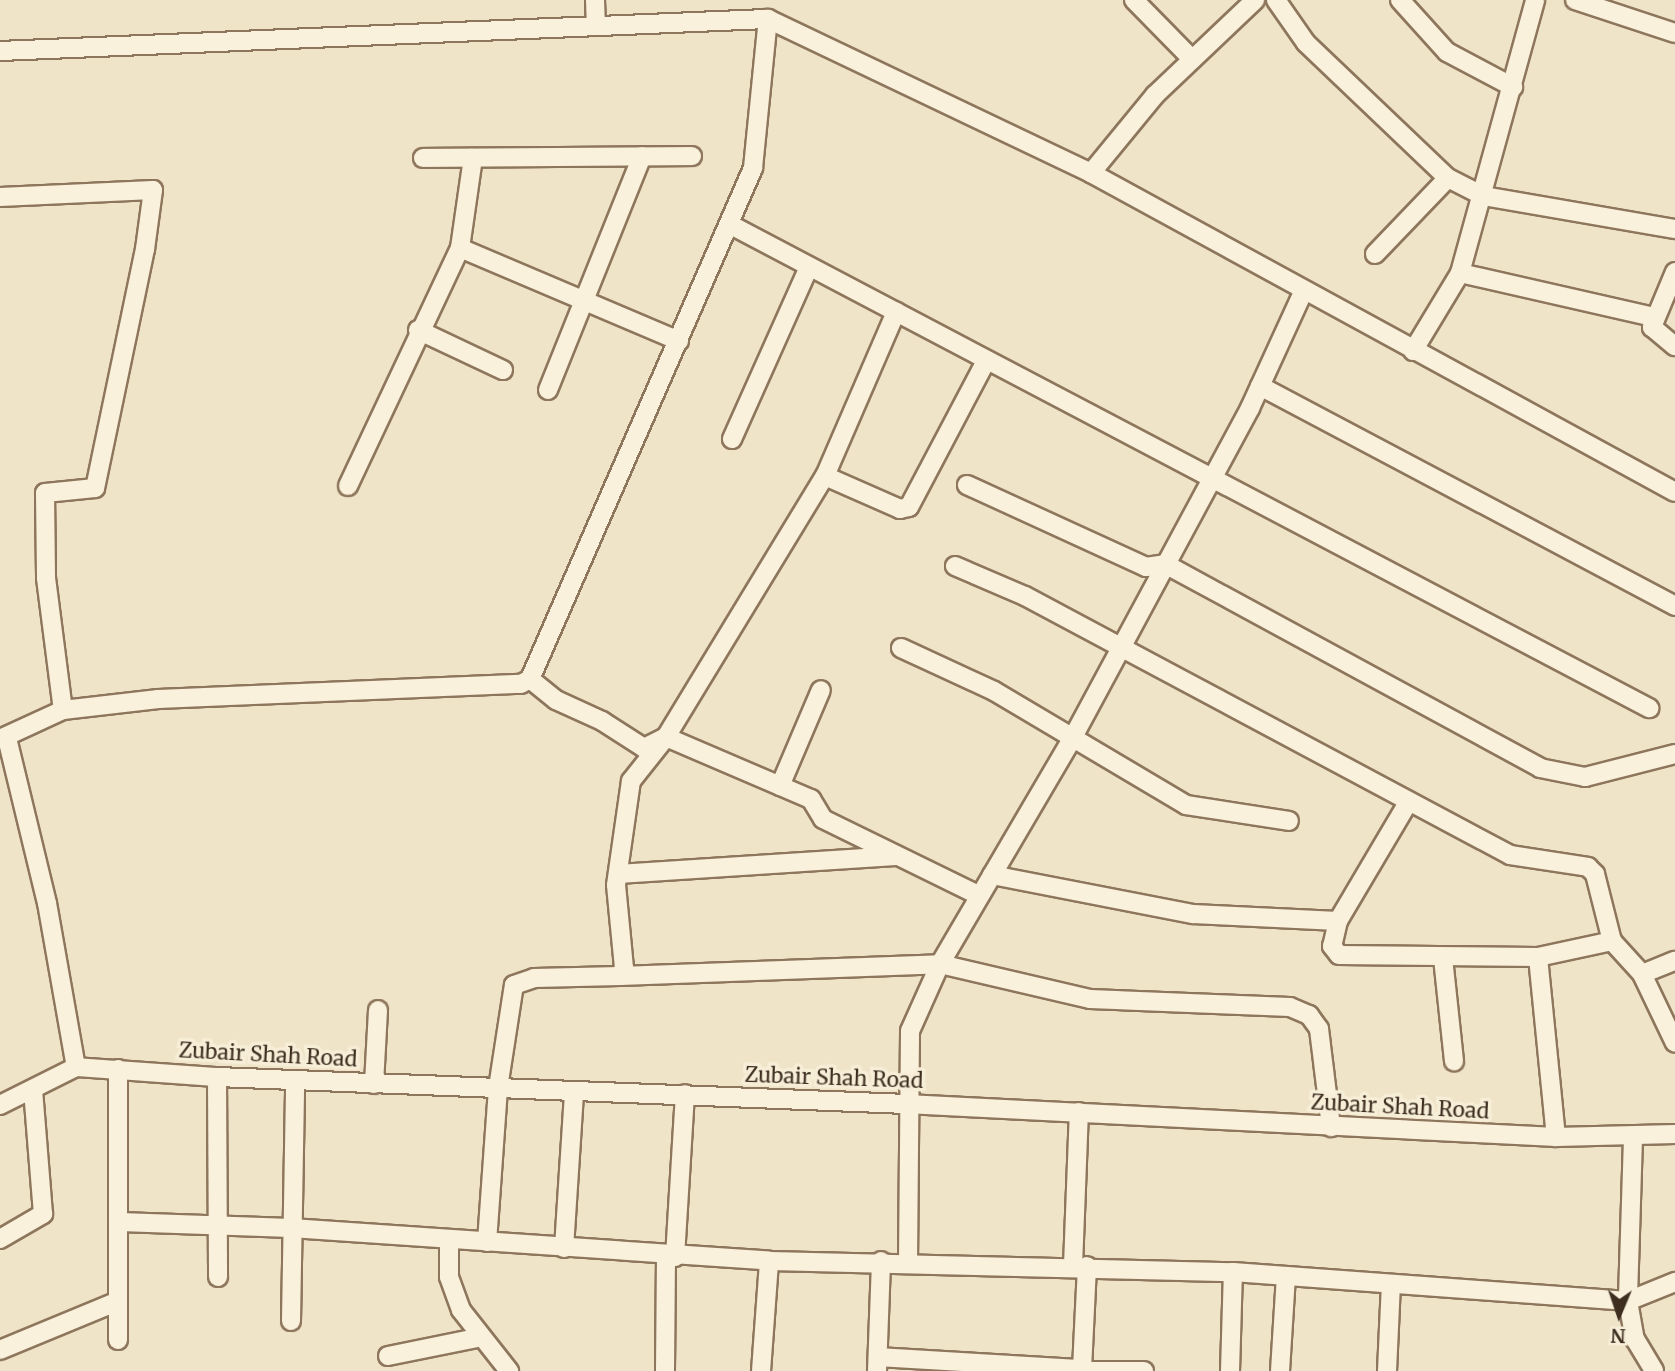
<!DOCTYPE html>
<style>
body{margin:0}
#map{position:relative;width:1675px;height:1371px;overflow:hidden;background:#f0e4c8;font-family:Merriweather,serif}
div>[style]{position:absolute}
.roads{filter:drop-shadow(2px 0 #8d765c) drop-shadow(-2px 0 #8d765c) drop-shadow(0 2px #8d765c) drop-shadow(0 -2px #8d765c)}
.street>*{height:18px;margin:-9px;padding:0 9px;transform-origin:9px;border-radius:9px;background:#faf1dc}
span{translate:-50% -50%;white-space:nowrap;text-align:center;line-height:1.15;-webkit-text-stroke:7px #f7eed8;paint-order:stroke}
.street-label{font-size:21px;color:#3d2e20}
.north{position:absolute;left:1584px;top:1280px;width:70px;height:70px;-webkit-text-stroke:5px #f7eed8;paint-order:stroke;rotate:182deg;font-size:19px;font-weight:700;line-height:28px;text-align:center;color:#3d2e20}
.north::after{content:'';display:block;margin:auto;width:24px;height:32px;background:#3d2e20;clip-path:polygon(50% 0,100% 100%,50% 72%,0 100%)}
</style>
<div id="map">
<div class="roads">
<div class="street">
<i style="left:595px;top:0;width:26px;rotate:88deg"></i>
<i style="left:1134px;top:0;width:83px;rotate:45.5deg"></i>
<i style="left:1276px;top:0;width:52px;rotate:55.1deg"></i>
<i style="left:1306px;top:43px;width:196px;rotate:43.6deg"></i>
<i style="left:1448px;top:178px;width:39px;rotate:27deg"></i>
<i style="left:1483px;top:196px;width:195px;rotate:9.8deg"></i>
<i style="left:1400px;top:0;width:70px;rotate:47.9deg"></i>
<i style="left:1447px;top:52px;width:75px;rotate:27.9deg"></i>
<i style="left:1575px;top:0;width:105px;rotate:18.3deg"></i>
<i style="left:0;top:51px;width:769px;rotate:-2.39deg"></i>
<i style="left:768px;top:19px;width:358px;rotate:25.5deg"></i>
<i style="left:1091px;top:173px;width:665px;rotate:28.64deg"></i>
<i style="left:423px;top:158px;width:269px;rotate:-0.4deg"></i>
<i style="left:1091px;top:173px;width:101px;rotate:-50.6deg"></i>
<i style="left:1155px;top:95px;width:138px;rotate:-43.5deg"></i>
<i style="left:0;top:197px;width:153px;rotate:-2.6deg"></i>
<i style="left:153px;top:190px;width:60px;rotate:97.7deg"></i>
<i style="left:145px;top:249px;width:244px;rotate:101.8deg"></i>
<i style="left:95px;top:488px;width:50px;rotate:174.3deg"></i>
<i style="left:45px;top:493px;width:85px;rotate:89.3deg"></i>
<i style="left:46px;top:578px;width:133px;rotate:82.7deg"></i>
<i style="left:729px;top:224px;width:1040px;rotate:27.75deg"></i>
<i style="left:460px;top:248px;width:238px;rotate:23deg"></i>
<i style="left:1375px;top:254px;width:105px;rotate:-46.2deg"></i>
<i style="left:1675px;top:272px;width:60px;rotate:112.7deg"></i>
<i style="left:1652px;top:327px;width:30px;rotate:40deg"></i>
<i style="left:1460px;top:273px;width:198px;rotate:12.8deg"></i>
<i style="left:418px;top:330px;width:94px;rotate:25.2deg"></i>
<i style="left:1413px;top:351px;width:91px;rotate:-58.9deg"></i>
<i style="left:1460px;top:273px;width:283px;rotate:-74.6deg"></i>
<i style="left:1260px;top:386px;width:470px;rotate:27.9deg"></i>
<i style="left:548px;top:390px;width:252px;rotate:-68.1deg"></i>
<i style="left:732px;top:439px;width:188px;rotate:-65.9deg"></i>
<i style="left:825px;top:476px;width:82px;rotate:23.7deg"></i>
<i style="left:900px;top:509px;width:9px;rotate:-13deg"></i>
<i style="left:909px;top:507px;width:165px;rotate:-62.2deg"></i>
<i style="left:967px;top:485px;width:197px;rotate:24.6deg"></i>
<i style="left:1146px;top:567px;width:19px;rotate:-9deg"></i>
<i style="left:1165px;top:564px;width:427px;rotate:28.5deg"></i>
<i style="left:1540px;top:768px;width:46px;rotate:11.3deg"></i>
<i style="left:1585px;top:777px;width:93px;rotate:-14.3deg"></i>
<i style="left:348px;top:486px;width:263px;rotate:-64.8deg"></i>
<i style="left:460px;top:248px;width:91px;rotate:-81.8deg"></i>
<i style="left:955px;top:566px;width:76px;rotate:23.2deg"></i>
<i style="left:1025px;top:596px;width:550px;rotate:28.1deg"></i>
<i style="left:1510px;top:855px;width:79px;rotate:8.7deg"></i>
<i style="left:1588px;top:867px;width:10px;rotate:45deg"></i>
<i style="left:1595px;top:874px;width:69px;rotate:75.8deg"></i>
<i style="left:1612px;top:941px;width:45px;rotate:47.7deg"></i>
<i style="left:1642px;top:974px;width:76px;rotate:64.4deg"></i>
<i style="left:901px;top:648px;width:102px;rotate:24.8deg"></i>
<i style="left:994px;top:691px;width:223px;rotate:30.7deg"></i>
<i style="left:1186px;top:805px;width:104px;rotate:8.8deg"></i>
<i style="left:530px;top:679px;width:33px;rotate:39deg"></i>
<i style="left:556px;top:700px;width:51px;rotate:24.5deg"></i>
<i style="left:602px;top:721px;width:50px;rotate:32.7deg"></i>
<i style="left:644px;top:748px;width:25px;rotate:-27deg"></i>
<i style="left:666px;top:737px;width:158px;rotate:23.2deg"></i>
<i style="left:811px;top:799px;width:23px;rotate:59deg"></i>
<i style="left:823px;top:819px;width:173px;rotate:26.1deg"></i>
<i style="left:7px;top:738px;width:170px;rotate:76.4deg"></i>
<i style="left:47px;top:903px;width:167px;rotate:80deg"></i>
<i style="left:0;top:739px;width:69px;rotate:-24.7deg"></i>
<i style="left:63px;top:710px;width:96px;rotate:-6.6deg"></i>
<i style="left:158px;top:699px;width:363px;rotate:-2.4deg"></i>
<i style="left:521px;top:684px;width:10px;rotate:-29deg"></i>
<i style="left:530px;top:679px;width:558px;rotate:-66.42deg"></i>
<i style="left:753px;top:168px;width:150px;rotate:-84.3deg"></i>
<i style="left:780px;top:786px;width:104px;rotate:-66.9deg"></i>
<i style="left:618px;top:874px;width:278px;rotate:-3.7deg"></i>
<i style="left:992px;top:875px;width:205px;rotate:11deg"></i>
<i style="left:1193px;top:914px;width:145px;rotate:2.8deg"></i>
<i style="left:1338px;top:921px;width:26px;rotate:103deg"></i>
<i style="left:1332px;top:946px;width:11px;rotate:52deg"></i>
<i style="left:1339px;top:955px;width:199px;rotate:0.6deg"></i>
<i style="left:1538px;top:957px;width:76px;rotate:-12.2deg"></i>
<i style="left:1338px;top:921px;width:139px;rotate:-59.4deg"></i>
<i style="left:1538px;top:957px;width:181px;rotate:84.3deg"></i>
<i style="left:1443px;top:958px;width:104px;rotate:83.9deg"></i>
<i style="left:1642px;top:974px;width:35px;rotate:-22deg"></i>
<i style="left:620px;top:976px;width:320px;rotate:-2.1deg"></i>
<i style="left:940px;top:964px;width:154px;rotate:13.1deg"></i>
<i style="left:1090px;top:999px;width:200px;rotate:2.3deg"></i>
<i style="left:1290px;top:1007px;width:21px;rotate:23deg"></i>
<i style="left:1309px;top:1015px;width:17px;rotate:54deg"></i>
<i style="left:1319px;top:1029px;width:99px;rotate:83deg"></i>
<i style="left:118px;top:1069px;width:271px;rotate:90deg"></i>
<i style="left:217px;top:1077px;width:200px;rotate:89.7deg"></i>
<i style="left:374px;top:1084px;width:74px;rotate:-86.9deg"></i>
<i style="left:0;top:1105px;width:85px;rotate:-26.6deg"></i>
<i style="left:76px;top:1067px;width:141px;rotate:4.1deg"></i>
<i style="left:217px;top:1077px;width:690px;rotate:2.24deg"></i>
<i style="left:906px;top:1104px;width:651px;rotate:2.91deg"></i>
<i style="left:1556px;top:1137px;width:119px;rotate:-1.4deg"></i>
<i style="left:1633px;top:1138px;width:163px;rotate:91.8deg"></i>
<i style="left:1628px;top:1301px;width:39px;rotate:80deg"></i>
<i style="left:1635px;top:1339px;width:37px;rotate:59deg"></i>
<i style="left:120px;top:1222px;width:171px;rotate:2deg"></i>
<i style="left:291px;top:1228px;width:479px;rotate:3.9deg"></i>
<i style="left:769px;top:1261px;width:464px;rotate:1.4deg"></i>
<i style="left:1233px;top:1272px;width:396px;rotate:4.2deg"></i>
<i style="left:1628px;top:1301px;width:51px;rotate:-22deg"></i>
<i style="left:0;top:1239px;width:50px;rotate:-30.2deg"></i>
<i style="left:43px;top:1214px;width:124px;rotate:-94.6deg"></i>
<i style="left:449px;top:1240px;width:37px;rotate:90deg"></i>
<i style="left:449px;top:1277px;width:35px;rotate:70deg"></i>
<i style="left:461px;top:1310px;width:78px;rotate:51.8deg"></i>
<i style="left:487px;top:1242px;width:154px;rotate:-85.9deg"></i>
<i style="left:498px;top:1088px;width:104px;rotate:-81.2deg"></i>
<i style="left:514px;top:985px;width:21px;rotate:-19deg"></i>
<i style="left:534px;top:978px;width:86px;rotate:-1.3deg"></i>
<i style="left:620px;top:976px;width:9px;rotate:-63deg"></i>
<i style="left:624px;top:968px;width:83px;rotate:-95.5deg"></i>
<i style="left:616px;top:885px;width:105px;rotate:-81.8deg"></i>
<i style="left:631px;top:781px;width:56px;rotate:-51.5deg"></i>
<i style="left:666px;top:737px;width:306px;rotate:-58.7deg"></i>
<i style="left:825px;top:476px;width:179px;rotate:-66.6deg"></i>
<i style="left:564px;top:1248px;width:155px;rotate:-86.3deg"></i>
<i style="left:675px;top:1257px;width:163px;rotate:-86.5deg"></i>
<i style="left:908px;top:1263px;width:232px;rotate:-89.5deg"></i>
<i style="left:910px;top:1031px;width:73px;rotate:-65.9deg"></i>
<i style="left:940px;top:964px;width:263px;rotate:-59.6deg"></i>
<i style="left:1073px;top:737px;width:374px;rotate:-61.7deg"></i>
<i style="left:1250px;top:408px;width:128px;rotate:-65.4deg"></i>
<i style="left:1073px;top:1266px;width:154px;rotate:-87.8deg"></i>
<i style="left:291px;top:1321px;width:241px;rotate:-89deg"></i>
<i style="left:0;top:1350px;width:126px;rotate:-22.5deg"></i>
<i style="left:388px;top:1356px;width:95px;rotate:-11.5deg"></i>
<i style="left:878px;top:1357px;width:204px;rotate:3.4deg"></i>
<i style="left:1082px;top:1369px;width:103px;rotate:-87.2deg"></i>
<i style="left:665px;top:1371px;width:115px;rotate:-89.5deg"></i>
<i style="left:761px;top:1371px;width:110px;rotate:-85.8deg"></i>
<i style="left:877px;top:1371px;width:110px;rotate:-87.9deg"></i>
<i style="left:1082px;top:1371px;width:62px"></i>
<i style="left:1230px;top:1371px;width:99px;rotate:-88.3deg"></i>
<i style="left:1280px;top:1371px;width:95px;rotate:-86.4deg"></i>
<i style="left:1387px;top:1371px;width:87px;rotate:-87.4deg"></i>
</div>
</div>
<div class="street-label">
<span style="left:268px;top:1055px;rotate:3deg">Zubair Shah Road</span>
<span style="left:834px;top:1078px;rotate:2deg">Zubair Shah Road</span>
<span style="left:1400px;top:1107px;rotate:3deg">Zubair Shah Road</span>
</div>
<div class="north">N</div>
</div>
